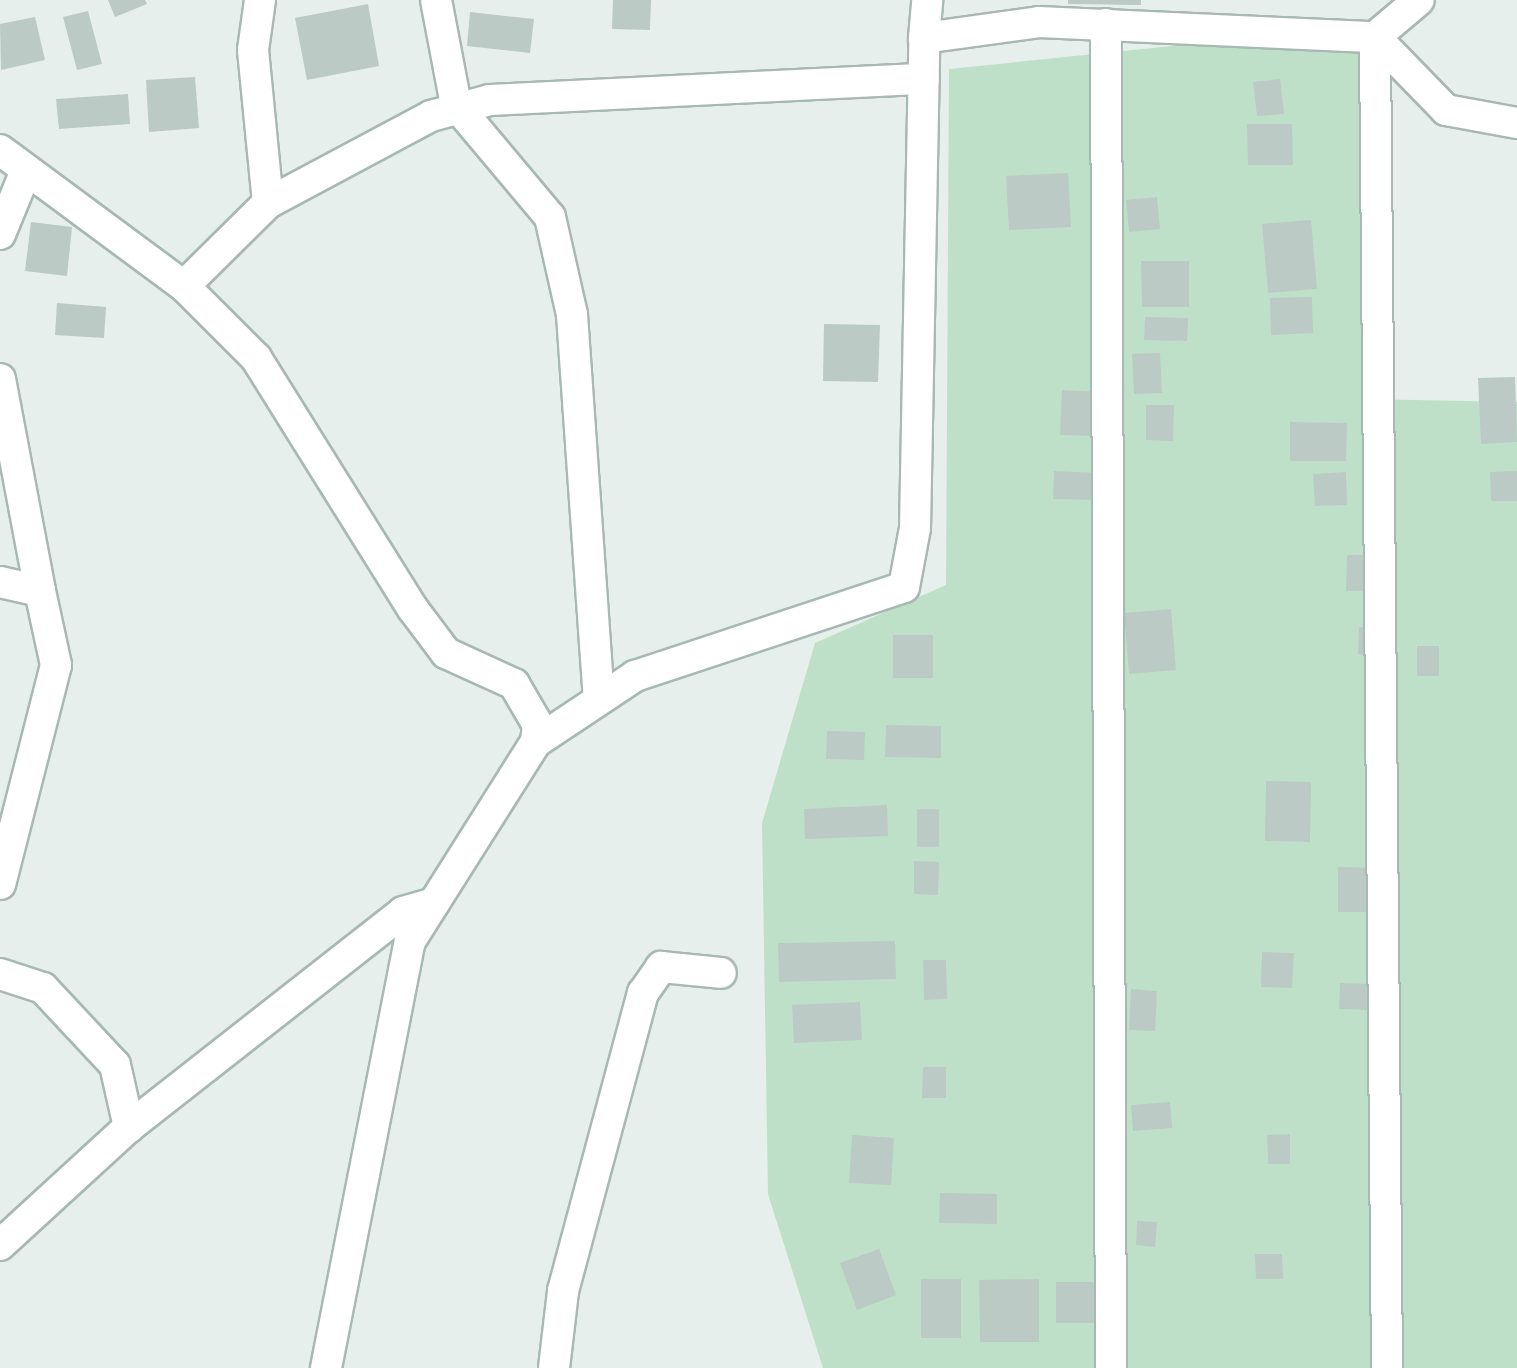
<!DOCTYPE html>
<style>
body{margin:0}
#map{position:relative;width:1517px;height:1368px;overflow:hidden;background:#e6efeb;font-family:Overpass,sans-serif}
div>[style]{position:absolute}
.green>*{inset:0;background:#bfe0c8}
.building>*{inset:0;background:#bbcac4}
.roads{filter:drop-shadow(2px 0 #a8b8b2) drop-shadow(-2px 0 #a8b8b2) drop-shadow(0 2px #a8b8b2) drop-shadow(0 -2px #a8b8b2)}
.minor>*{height:30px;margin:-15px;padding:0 15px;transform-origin:15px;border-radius:15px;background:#fff}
span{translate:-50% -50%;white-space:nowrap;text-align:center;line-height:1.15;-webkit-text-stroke:9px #f7fbf9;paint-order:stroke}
</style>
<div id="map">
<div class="green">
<i style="clip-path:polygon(1376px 25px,1364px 399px,1517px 402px,1517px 1368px,823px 1368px,768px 1194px,762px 823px,815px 643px,946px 585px,949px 69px)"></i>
</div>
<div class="building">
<i style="clip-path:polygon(108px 0,145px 0,147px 4px,115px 17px)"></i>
<i style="clip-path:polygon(613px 0,651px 0,650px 30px,612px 29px)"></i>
<i style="clip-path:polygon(1068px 0,1141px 0,1141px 5px,1068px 4px)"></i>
<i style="clip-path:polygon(368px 4px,379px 66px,307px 80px,295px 18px)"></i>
<i style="clip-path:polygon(88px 11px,102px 64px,77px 70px,63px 17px)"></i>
<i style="clip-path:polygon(470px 12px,534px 19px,530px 53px,467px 46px)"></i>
<i style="clip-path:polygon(35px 17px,45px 60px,1px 70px,0 24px)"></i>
<i style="clip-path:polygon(195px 77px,199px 128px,149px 132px,146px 80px)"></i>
<i style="clip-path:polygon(1280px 79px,1284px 114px,1257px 116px,1253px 82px)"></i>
<i style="clip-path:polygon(128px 94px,130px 124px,59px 129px,56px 99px)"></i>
<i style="clip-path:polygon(1247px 124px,1292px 124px,1293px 165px,1248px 165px)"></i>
<i style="clip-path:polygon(1068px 173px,1071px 227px,1009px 230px,1006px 176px)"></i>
<i style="clip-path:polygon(1157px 197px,1160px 229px,1129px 232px,1126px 200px)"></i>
<i style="clip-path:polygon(1311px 220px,1317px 289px,1268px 293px,1262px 224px)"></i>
<i style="clip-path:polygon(31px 222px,72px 227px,67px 276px,25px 271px)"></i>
<i style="clip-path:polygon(1141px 261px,1189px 261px,1189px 307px,1142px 307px)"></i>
<i style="clip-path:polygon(1312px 297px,1313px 333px,1271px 335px,1270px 298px)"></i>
<i style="clip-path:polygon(57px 303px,106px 307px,104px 338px,55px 335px)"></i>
<i style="clip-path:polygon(1145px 317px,1188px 318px,1187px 341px,1144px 340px)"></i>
<i style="clip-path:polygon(824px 324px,880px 325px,878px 382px,823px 381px)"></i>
<i style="clip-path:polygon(1160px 353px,1162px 393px,1134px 394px,1132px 354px)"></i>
<i style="clip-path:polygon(1515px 377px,1517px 442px,1481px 444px,1478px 378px)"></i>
<i style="clip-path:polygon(1062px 390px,1101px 392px,1099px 436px,1060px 435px)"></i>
<i style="clip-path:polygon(1146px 405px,1174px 405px,1173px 441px,1146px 440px)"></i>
<i style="clip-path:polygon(1290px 422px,1347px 423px,1346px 461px,1290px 461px)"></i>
<i style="clip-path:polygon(1054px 471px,1098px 473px,1096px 500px,1053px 499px)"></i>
<i style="clip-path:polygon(1517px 471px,1517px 501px,1491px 501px,1490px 472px)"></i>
<i style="clip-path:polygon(1346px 472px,1347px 505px,1315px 506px,1313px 474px)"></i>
<i style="clip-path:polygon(1347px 555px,1370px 555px,1369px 591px,1346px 591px)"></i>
<i style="clip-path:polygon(1171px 609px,1176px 670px,1129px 674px,1124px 613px)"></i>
<i style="clip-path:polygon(1359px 627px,1375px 628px,1373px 656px,1358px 654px)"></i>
<i style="clip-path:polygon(893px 635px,933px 635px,933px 678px,893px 678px)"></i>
<i style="clip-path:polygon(1417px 646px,1439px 646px,1439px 676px,1417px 676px)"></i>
<i style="clip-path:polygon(886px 725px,941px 726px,941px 758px,885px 757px)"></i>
<i style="clip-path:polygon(827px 731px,865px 732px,864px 760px,826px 759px)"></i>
<i style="clip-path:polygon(1266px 781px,1311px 782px,1310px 842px,1265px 841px)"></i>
<i style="clip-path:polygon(887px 805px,888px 836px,805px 839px,804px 809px)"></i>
<i style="clip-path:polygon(917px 809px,939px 809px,939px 847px,917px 847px)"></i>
<i style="clip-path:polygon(914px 861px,939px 862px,938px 895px,914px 894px)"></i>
<i style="clip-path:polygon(1338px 867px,1373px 868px,1372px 912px,1338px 912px)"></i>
<i style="clip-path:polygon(895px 941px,896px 979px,779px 982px,778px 943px)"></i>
<i style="clip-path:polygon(1262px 952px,1294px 953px,1292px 988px,1261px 987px)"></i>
<i style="clip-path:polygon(923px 960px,946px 960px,947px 999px,924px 1000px)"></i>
<i style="clip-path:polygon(1340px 983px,1369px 984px,1368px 1010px,1339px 1009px)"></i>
<i style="clip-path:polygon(1131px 989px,1157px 991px,1155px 1031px,1129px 1030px)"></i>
<i style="clip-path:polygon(860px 1002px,862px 1040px,794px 1043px,792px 1005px)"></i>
<i style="clip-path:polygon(923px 1067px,946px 1067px,946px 1098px,922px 1098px)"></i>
<i style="clip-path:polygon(1170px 1102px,1172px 1128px,1133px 1131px,1131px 1105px)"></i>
<i style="clip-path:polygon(1290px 1134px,1290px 1164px,1268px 1164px,1267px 1135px)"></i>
<i style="clip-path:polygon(852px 1135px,894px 1138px,891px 1185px,849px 1183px)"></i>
<i style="clip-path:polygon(940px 1193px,997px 1194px,997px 1224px,939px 1223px)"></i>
<i style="clip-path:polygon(1137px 1221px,1157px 1222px,1155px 1247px,1136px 1245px)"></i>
<i style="clip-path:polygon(879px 1249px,896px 1295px,857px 1310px,840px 1263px)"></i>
<i style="clip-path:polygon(1255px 1254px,1282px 1254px,1283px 1279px,1256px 1279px)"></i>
<i style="clip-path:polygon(921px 1279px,961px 1279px,961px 1338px,921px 1338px)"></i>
<i style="clip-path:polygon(1039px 1279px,1039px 1342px,980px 1342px,979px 1280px)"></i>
<i style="clip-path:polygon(1056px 1282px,1095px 1282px,1095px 1323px,1056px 1323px)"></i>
</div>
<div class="roads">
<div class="minor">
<i style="left:436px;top:0;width:107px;rotate:79.2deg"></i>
<i style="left:456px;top:105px;width:146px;rotate:50deg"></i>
<i style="left:550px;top:217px;width:100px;rotate:77.3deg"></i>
<i style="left:572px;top:315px;width:384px;rotate:86deg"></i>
<i style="left:1106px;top:24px;width:1344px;rotate:89.79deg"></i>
<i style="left:924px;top:38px;width:38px;rotate:-85deg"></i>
<i style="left:0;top:150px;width:229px;rotate:36.5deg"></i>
<i style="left:184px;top:286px;width:102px;rotate:45deg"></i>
<i style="left:256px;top:358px;width:296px;rotate:58deg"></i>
<i style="left:413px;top:609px;width:55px;rotate:53.1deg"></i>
<i style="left:446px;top:653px;width:75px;rotate:24.5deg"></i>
<i style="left:514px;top:684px;width:48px;rotate:59.7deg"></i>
<i style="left:538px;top:725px;width:17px;rotate:97deg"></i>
<i style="left:268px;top:203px;width:185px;rotate:-28.1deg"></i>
<i style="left:431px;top:116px;width:61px;rotate:-15.2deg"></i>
<i style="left:490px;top:100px;width:434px;rotate:-2.8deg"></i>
<i style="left:0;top:234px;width:66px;rotate:-67.7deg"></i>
<i style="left:184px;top:286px;width:118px;rotate:-44.7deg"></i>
<i style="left:268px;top:203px;width:154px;rotate:-95.6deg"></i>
<i style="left:253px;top:50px;width:50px;rotate:-82deg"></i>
<i style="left:0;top:379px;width:216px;rotate:79.3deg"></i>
<i style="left:0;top:582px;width:41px;rotate:12.7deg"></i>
<i style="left:40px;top:591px;width:76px;rotate:77.8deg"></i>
<i style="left:56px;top:665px;width:226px;rotate:104.3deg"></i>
<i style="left:0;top:974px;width:45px;rotate:18deg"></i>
<i style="left:43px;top:988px;width:105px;rotate:46.9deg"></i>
<i style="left:115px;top:1065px;width:64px;rotate:77.3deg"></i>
<i style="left:0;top:1245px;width:175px;rotate:-42.5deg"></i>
<i style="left:129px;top:1127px;width:348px;rotate:-38.1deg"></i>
<i style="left:403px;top:912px;width:32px;rotate:-16deg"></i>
<i style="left:326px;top:1368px;width:435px;rotate:-78.9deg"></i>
<i style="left:410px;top:941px;width:236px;rotate:-57.7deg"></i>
<i style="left:536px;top:742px;width:119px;rotate:-33.7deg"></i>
<i style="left:635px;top:676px;width:283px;rotate:-18.3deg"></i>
<i style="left:904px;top:587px;width:60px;rotate:-79.4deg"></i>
<i style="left:915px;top:528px;width:490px;rotate:-88.9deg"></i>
<i style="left:924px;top:38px;width:116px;rotate:-7.9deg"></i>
<i style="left:1039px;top:22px;width:336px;rotate:2.6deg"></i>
<i style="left:1375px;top:37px;width:102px;rotate:45.8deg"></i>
<i style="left:1446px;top:110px;width:72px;rotate:10.4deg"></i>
<i style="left:554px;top:1368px;width:78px;rotate:-83.3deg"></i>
<i style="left:563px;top:1291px;width:309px;rotate:-75deg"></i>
<i style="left:643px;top:993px;width:32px;rotate:-55deg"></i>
<i style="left:661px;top:967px;width:60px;rotate:5.7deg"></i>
<i style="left:1387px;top:1368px;width:1331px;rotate:-90.52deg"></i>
<i style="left:1375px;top:37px;width:57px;rotate:-40.1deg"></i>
</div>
</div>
</div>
